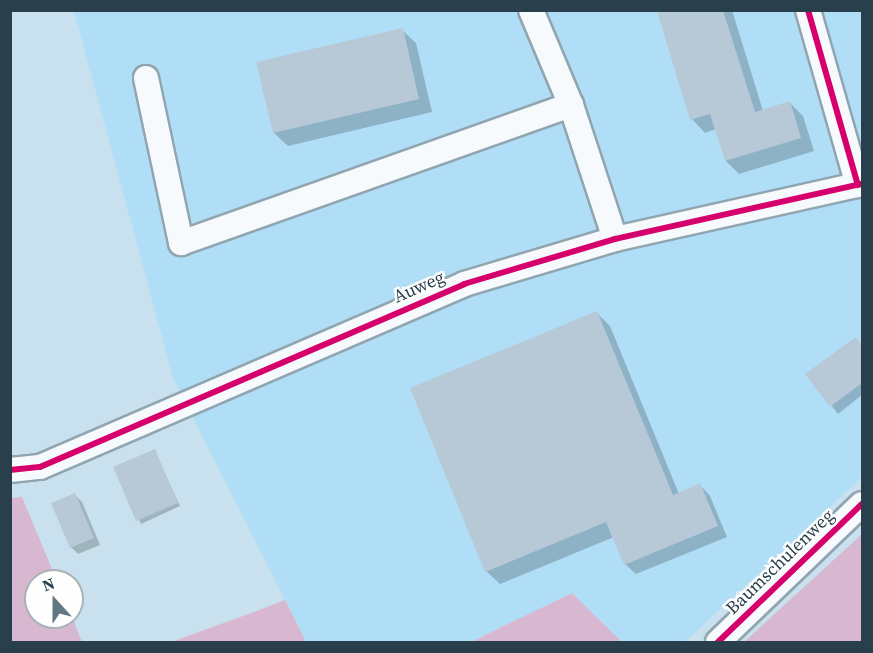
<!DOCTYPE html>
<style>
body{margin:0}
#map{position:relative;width:873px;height:653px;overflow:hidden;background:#c9e1ee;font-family:"Source Serif 4",serif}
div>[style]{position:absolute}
.built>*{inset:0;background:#b1def7}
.green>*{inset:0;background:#d8b8d0}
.shadow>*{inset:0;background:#0003}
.building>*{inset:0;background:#b7c8d6}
.roads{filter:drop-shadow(2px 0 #90a5b0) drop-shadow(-2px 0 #90a5b0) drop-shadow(0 2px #90a5b0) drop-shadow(0 -2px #90a5b0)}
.minor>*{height:24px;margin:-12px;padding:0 12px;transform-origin:12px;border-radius:12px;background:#f7fafc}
.cycleway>*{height:6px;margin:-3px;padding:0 3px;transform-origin:3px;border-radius:3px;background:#d6006c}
span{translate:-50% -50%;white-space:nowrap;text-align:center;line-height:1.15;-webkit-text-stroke:5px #fefefe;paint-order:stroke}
.street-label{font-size:18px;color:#293f4b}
.frame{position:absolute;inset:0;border:12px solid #293f4b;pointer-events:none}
.north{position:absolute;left:24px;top:569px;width:60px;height:60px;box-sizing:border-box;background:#fefefe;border:2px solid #a9b2b6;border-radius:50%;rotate:339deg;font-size:16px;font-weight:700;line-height:24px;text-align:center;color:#293f4b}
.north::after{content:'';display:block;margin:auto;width:21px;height:27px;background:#617884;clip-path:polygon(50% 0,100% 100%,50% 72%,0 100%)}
</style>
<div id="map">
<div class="built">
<i style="clip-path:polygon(74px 11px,862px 11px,862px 477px,685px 642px,622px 642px,572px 593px,471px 642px,306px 642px,173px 378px)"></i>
</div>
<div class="green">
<i style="clip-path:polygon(22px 497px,57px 581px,36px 581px,36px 617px,72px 617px,82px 642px,11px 642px,11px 498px)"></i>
<i style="clip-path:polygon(862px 534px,862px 642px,744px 642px)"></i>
<i style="clip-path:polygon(572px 593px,622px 642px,471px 642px)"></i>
<i style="clip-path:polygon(285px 600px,306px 642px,171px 642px,254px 612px)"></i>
</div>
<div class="shadow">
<i style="clip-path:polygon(665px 10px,732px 10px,763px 111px,790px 103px,803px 116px,814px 151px,739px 174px,726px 161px,716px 129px,705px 133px,692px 119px,659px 12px)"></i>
<i style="clip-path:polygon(402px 30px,416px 43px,432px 112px,288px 146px,274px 133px)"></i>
<i style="clip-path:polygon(597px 313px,610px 326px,679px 494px,700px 485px,710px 496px,727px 537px,636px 574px,625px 564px,614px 537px,500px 584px,486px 571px)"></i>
<i style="clip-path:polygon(856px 339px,862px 346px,862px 395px,838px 414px,807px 374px)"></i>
<i style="clip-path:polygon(154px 450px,180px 506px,141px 524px,115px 467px)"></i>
<i style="clip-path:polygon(75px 495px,82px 502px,100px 545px,78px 554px,71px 547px)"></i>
</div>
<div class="building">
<i style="clip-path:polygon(723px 10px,755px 112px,790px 101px,801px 138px,725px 161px,710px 114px,690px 120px,657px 11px)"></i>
<i style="clip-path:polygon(403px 28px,419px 99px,273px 133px,256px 62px)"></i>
<i style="clip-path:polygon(597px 311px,673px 495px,700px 483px,718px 526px,624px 565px,606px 522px,485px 572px,410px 388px)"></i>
<i style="clip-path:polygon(856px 337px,862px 346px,862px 383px,830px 407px,805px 374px)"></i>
<i style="clip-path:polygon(155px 449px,178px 503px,136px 521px,113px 467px)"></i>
<i style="clip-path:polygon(75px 493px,94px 538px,70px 548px,51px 503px)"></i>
</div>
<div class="roads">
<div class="minor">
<i style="left:531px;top:10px;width:103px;rotate:67.2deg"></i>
<i style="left:571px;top:105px;width:141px;rotate:71.8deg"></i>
<i style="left:808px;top:10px;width:182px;rotate:74.1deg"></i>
<i style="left:146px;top:78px;width:169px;rotate:78deg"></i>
<i style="left:181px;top:243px;width:414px;rotate:-19.5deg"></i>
<i style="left:10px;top:470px;width:30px;rotate:-6deg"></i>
<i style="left:40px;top:467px;width:462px;rotate:-23.3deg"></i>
<i style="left:464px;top:284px;width:158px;rotate:-16.6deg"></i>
<i style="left:615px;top:239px;width:253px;rotate:-12.6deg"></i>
<i style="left:718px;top:642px;width:199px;rotate:-43.8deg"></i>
</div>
</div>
<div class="cycleway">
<i style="left:808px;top:10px;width:182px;rotate:74.1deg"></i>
<i style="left:10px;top:470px;width:30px;rotate:-6deg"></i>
<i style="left:40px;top:467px;width:462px;rotate:-23.3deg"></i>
<i style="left:464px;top:284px;width:158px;rotate:-16.6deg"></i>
<i style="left:615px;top:239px;width:253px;rotate:-12.6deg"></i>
<i style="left:718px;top:642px;width:199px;rotate:-43.8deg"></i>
</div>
<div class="street-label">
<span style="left:419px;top:287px;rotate:-24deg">Auweg</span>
<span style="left:780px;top:562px;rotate:-44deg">Baumschulenweg</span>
</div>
<div class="frame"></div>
<div class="north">N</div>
</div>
